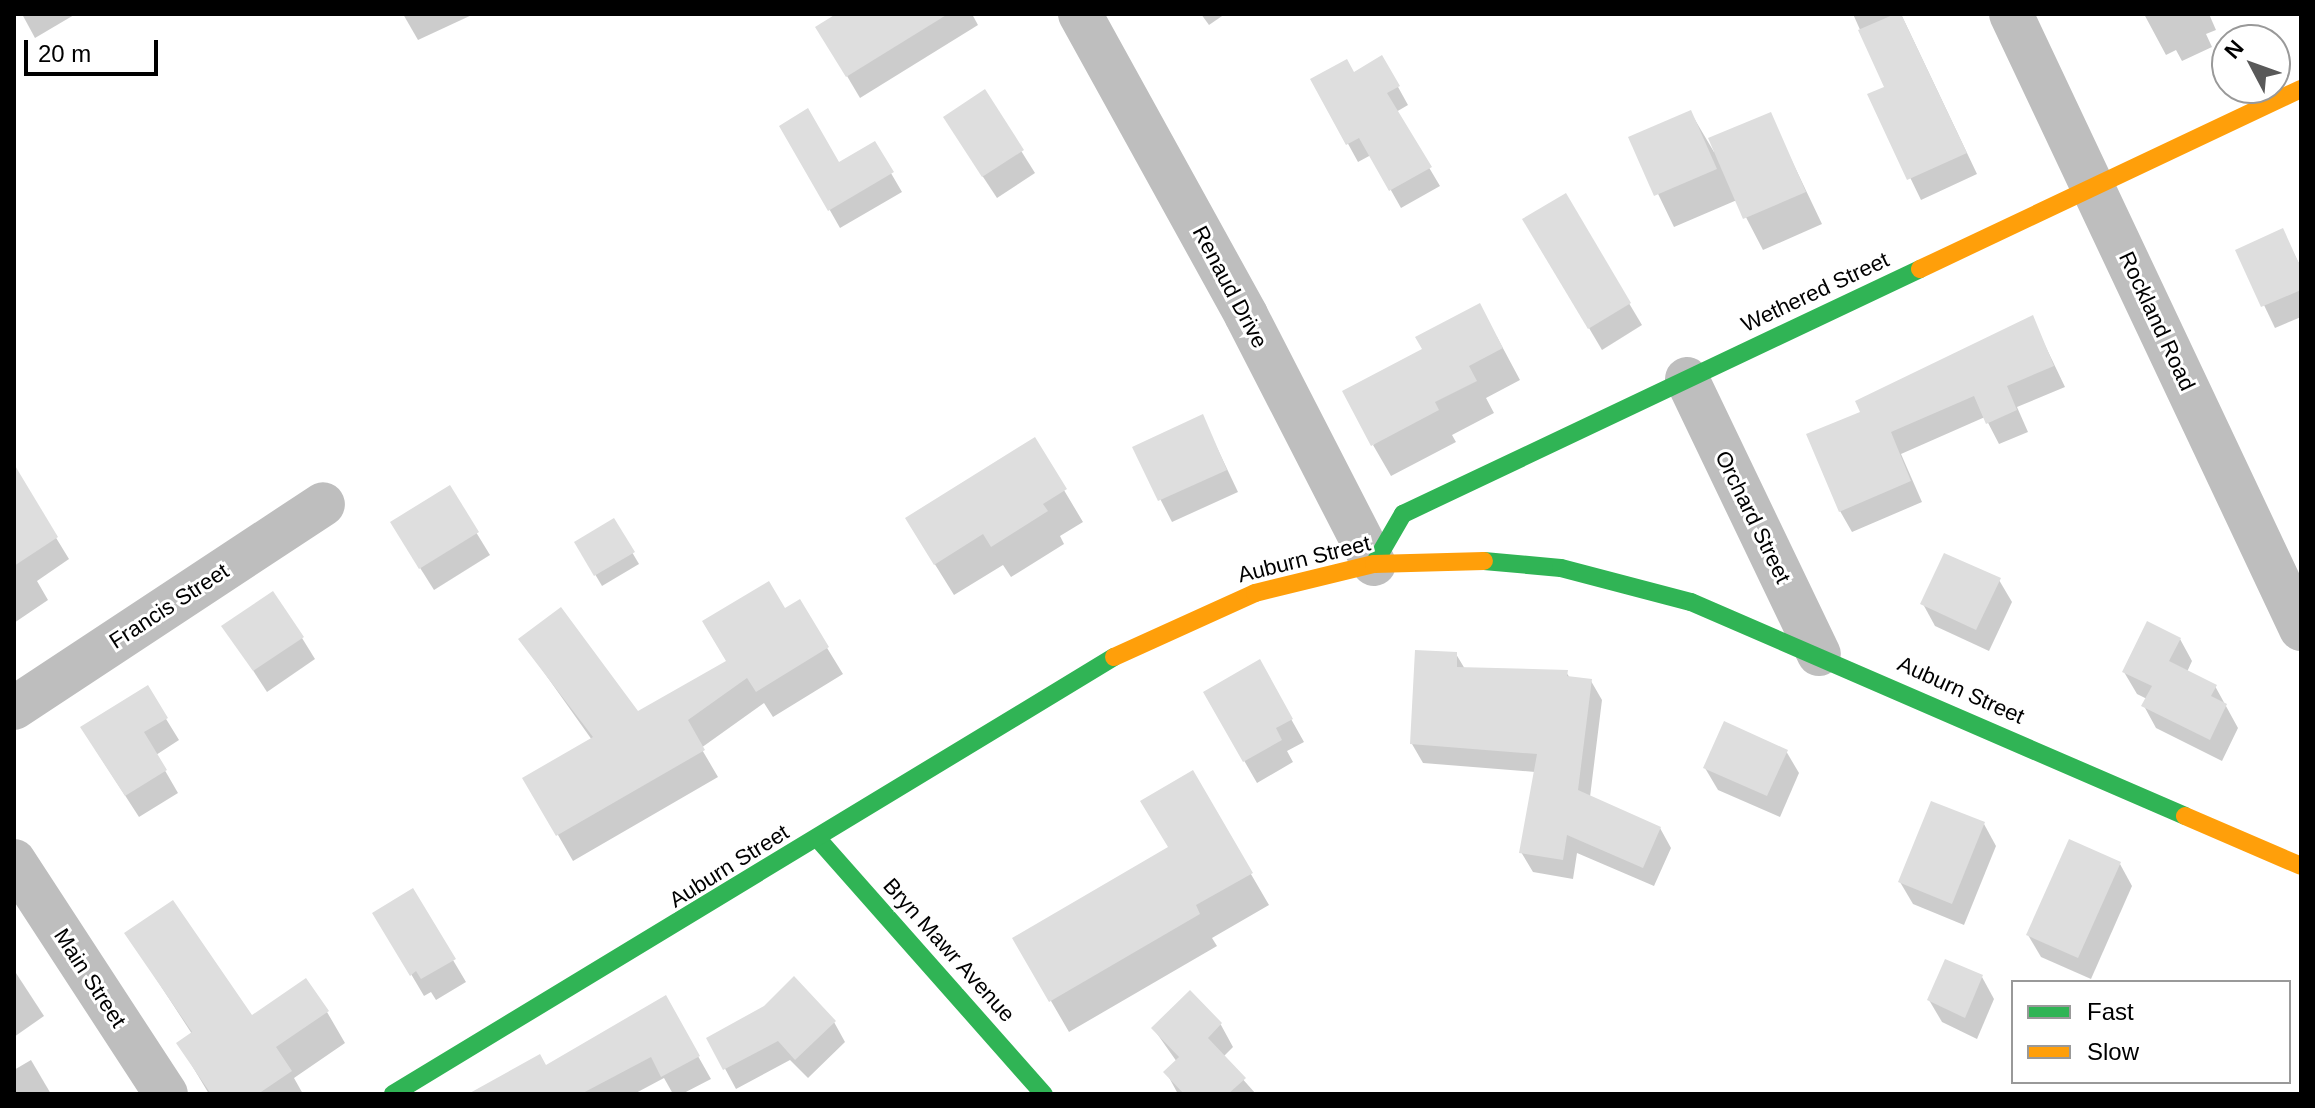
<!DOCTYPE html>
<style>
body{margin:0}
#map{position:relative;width:2315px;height:1108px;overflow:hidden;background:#fff;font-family:Arial,sans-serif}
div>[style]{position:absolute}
.shadow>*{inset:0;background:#0003}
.building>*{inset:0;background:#dedede}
.street>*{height:44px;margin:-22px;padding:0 22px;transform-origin:22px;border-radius:22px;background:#bebebe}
.fast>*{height:18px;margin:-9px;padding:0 9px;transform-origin:9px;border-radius:9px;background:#30b455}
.slow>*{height:18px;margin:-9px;padding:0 9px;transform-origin:9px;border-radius:9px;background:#ff9f0a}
span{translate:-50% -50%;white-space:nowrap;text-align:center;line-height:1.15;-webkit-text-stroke:6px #fff;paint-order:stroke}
.street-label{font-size:22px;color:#000}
.frame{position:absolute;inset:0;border:16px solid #000;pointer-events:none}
.legend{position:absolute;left:2011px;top:980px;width:280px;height:104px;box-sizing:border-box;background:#fff;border:2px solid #999;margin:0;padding:10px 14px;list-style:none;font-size:24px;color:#000}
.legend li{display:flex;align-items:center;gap:16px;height:40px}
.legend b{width:40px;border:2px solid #999}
.north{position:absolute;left:2211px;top:24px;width:80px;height:80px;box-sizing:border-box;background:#fff;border:2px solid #999;border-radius:50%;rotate:311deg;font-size:22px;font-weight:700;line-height:32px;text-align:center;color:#000}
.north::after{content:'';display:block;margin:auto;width:28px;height:36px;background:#595959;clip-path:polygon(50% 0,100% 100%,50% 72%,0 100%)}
.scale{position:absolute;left:24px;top:40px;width:134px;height:36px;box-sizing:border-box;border:4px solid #000;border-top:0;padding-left:10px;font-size:24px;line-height:28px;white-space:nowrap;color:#000;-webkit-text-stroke:6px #fff;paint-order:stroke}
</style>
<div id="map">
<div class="shadow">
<i style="clip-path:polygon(22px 14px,73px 14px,74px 15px,35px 38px)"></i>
<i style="clip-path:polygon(403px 14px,474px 14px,418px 40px)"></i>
<i style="clip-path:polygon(840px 14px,972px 14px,978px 25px,860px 98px,831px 49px)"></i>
<i style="clip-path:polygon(1201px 14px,1225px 14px,1209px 25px)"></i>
<i style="clip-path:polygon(1853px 14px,1901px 14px,1977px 174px,1921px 200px,1870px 95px,1886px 88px)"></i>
<i style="clip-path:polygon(2144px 14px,2209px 14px,2216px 30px,2206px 34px,2212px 47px,2182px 61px,2176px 50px,2166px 55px)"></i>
<i style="clip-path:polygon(1382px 58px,1408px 105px,1396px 112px,1440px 186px,1401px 208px,1371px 155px,1358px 162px,1313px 80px,1353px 75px)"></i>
<i style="clip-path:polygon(984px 92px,1035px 173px,997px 198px,958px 139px)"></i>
<i style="clip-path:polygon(1691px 113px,1714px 152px,1770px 115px,1822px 224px,1763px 250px,1737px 200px,1674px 227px,1631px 138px)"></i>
<i style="clip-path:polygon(782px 126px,838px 164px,874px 144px,902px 192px,840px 228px)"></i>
<i style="clip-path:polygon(1565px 196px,1642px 325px,1602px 350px,1525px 220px)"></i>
<i style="clip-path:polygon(2282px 231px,2301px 267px,2301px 317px,2275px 328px,2238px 251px)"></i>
<i style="clip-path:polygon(2032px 318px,2065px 387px,2017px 407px,2028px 432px,1999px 444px,1985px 417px,1901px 454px,1922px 502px,1852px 532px,1840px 511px,1863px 413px)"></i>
<i style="clip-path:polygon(1497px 337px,1520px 380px,1486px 398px,1494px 413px,1452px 435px,1456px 442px,1391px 476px,1373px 445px)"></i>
<i style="clip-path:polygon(1202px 416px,1238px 492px,1172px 522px,1134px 448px)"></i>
<i style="clip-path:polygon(1034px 440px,1083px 522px,1060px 536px,1064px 544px,1011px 577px,1003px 565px,954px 595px,926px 550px)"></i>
<i style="clip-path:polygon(449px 488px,490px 555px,434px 590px,405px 544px)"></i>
<i style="clip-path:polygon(33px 500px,69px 559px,37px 581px,48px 600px,14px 623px,14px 514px)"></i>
<i style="clip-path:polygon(613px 520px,639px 564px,602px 586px,576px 542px)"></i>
<i style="clip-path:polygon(1999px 580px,2012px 602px,1989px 651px,1935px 626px,1923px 604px)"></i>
<i style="clip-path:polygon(799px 602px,843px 674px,773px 717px,764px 703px,701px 748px,718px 777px,573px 861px,525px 778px,592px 740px,521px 640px,638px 713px,728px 662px)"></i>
<i style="clip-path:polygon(224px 626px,302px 638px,315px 659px,267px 692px)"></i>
<i style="clip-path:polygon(2180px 639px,2192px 661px,2187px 672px,2215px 686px,2238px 728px,2222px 761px,2156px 728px,2144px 706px,2147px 699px,2137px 694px,2124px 672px)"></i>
<i style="clip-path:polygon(1456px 654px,1465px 669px,1566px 672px,1570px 678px,1591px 681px,1602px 700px,1590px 797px,1660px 828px,1671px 848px,1654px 886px,1577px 853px,1573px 879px,1533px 872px,1521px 852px,1535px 772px,1423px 763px,1412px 744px)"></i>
<i style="clip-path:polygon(1259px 662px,1304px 742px,1287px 751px,1293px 762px,1257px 783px,1205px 693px)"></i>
<i style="clip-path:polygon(147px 688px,179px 740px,156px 755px,178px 793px,139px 817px,95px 749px)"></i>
<i style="clip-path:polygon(1786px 751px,1799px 773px,1780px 817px,1718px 790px,1705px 768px)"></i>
<i style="clip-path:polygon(1192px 773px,1269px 905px,1212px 938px,1217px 946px,1069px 1032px,1015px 939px,1170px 848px)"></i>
<i style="clip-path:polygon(1984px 824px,1996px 846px,1964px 925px,1913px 904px,1900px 882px)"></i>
<i style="clip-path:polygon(2120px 864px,2132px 886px,2091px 979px,2041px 957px,2028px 935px)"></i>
<i style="clip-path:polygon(412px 891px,466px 982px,436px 1000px,431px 992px,424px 996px,375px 913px)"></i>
<i style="clip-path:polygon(127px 934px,251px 1017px,327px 1012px,345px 1043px,294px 1078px,303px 1094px,209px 1094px,179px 1044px,192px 1034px)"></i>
<i style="clip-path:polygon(14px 970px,44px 1016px,14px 1037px)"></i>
<i style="clip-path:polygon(1982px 977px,1994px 999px,1977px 1039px,1942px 1022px,1929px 1000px)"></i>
<i style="clip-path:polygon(1190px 993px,1221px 1025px,1233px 1047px,1223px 1057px,1256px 1094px,1178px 1094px,1166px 1072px,1177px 1062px,1153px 1028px)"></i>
<i style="clip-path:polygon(665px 998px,711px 1079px,682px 1094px,673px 1094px,664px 1078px,634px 1094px,499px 1094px)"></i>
<i style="clip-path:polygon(834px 1022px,845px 1042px,808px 1078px,790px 1060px,736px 1089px,709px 1039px)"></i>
<i style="clip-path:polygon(31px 1060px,51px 1094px,14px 1094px,14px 1070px)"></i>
</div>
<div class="building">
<i style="clip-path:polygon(836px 14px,948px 14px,846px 77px,815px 27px)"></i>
<i style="clip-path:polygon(1895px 14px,1901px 14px,1967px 153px,1907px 180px,1867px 94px,1884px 87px,1858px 30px)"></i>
<i style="clip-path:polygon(1382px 55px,1400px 86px,1387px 93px,1432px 167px,1389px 191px,1359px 138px,1346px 145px,1310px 79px,1347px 59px,1354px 72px)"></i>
<i style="clip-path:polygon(985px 89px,1024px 150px,982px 177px,943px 117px)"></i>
<i style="clip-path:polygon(808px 108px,839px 162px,875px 141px,894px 172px,828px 211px,779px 126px)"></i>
<i style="clip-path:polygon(1691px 110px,1717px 169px,1654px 196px,1628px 137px)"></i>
<i style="clip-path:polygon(1771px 112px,1806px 192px,1743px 219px,1708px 138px)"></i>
<i style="clip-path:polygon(1566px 193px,1631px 303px,1588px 329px,1522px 219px)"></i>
<i style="clip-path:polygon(2283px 228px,2301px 268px,2301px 290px,2261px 307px,2235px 250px)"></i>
<i style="clip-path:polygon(1480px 303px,1503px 348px,1469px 366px,1477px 381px,1435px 402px,1439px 410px,1371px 446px,1342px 391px,1422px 349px,1415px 337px)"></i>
<i style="clip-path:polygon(2033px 315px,2054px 366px,2007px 386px,2017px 410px,1986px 424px,1974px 396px,1891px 432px,1911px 481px,1839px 512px,1806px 434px,1860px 412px,1855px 401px)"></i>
<i style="clip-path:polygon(1203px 414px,1227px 470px,1158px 501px,1132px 447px)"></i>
<i style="clip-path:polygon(1035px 437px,1067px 489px,1043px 504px,1048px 511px,991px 547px,983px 534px,934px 565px,905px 518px)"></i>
<i style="clip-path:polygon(14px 464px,58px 537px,14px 566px)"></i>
<i style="clip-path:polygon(450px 485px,479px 532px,419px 569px,390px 522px)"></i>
<i style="clip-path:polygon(614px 518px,635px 552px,594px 576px,574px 542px)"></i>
<i style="clip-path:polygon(1944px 553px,2001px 578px,1976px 630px,1920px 604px)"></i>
<i style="clip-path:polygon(769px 581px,785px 608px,800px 599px,829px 647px,756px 692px,747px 678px,688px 720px,705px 750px,556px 836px,522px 778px,593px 737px,518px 639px,561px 607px,638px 711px,726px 661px,702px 621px)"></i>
<i style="clip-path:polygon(273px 591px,304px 637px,253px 671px,221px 626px)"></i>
<i style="clip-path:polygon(2147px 621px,2181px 638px,2169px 661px,2217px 685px,2211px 696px,2227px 704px,2210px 740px,2141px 706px,2152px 686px,2122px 672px)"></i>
<i style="clip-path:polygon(1415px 650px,1457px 652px,1457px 667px,1568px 670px,1567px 676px,1592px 679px,1578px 790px,1661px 827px,1643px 868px,1567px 835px,1563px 860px,1519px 853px,1537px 754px,1410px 744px)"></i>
<i style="clip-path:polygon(1260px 659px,1293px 719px,1276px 728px,1282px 740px,1243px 762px,1203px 692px)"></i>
<i style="clip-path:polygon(148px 685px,168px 718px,144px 732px,167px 770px,125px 796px,80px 727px)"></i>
<i style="clip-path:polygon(1724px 721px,1788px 750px,1767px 796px,1703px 768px)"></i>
<i style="clip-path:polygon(1193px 770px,1253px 873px,1196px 905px,1200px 914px,1049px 1002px,1012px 938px,1168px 847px,1140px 801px)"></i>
<i style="clip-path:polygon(1931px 801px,1985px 822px,1952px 904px,1898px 882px)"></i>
<i style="clip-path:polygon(2069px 839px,2121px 862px,2078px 958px,2026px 935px)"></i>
<i style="clip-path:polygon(413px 888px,456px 959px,421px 979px,416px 971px,410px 976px,372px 913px)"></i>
<i style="clip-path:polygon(173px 900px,252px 1015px,306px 978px,329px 1011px,276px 1047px,292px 1071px,258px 1094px,211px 1094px,176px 1043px,192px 1032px,124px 933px)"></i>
<i style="clip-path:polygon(1945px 959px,1983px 975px,1965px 1018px,1927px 1000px)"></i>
<i style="clip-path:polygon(794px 976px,836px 1021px,795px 1060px,778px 1041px,723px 1070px,706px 1038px,764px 1006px)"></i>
<i style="clip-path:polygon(1190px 990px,1222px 1023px,1208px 1038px,1246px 1078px,1228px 1094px,1184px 1094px,1163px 1072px,1179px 1057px,1151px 1028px)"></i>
<i style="clip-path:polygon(666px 995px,700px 1056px,661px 1077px,651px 1057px,581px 1094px,468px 1094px,540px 1054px,546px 1065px)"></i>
</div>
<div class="street">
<i style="left:1080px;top:14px;width:344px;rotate:61.1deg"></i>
<i style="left:1246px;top:315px;width:280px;rotate:62.8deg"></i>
<i style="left:2011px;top:14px;width:680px;rotate:64.75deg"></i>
<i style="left:1687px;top:379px;width:305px;rotate:64.4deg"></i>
<i style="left:14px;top:708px;width:370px;rotate:-33.4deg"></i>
<i style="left:14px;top:861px;width:278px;rotate:56.9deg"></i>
</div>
<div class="fast">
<i style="left:1484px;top:561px;width:77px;rotate:5.2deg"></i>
<i style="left:1561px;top:568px;width:134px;rotate:14.7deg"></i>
<i style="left:1691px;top:602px;width:538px;rotate:23.42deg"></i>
<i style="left:1374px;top:564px;width:58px;rotate:-59.9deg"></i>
<i style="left:1403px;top:514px;width:572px;rotate:-25.36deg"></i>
<i style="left:818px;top:839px;width:341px;rotate:48.5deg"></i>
<i style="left:393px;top:1094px;width:843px;rotate:-31.22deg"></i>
</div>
<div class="slow">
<i style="left:1920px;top:269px;width:421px;rotate:-25.3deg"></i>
<i style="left:1114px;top:657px;width:155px;rotate:-24.4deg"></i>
<i style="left:1255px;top:593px;width:122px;rotate:-13.7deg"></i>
<i style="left:1374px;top:564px;width:110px;rotate:-1.6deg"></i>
<i style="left:2185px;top:816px;width:126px;rotate:23.3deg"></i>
</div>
<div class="street-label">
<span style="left:1230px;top:287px;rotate:62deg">Renaud Drive</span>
<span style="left:1815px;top:292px;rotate:-25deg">Wethered Street</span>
<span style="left:2157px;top:321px;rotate:65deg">Rockland Road</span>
<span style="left:1753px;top:517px;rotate:64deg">Orchard Street</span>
<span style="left:1304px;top:559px;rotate:-14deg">Auburn Street</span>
<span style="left:169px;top:606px;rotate:-33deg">Francis Street</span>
<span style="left:1961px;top:690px;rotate:24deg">Auburn Street</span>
<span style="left:729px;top:866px;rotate:-32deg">Auburn Street</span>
<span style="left:949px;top:950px;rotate:48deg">Bryn Mawr Avenue</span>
<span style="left:90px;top:978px;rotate:57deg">Main Street</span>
</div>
<div class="frame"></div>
<ul class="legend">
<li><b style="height:10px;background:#30b455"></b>Fast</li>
<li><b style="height:10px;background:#ff9f0a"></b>Slow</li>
</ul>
<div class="north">N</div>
<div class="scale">20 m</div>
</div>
